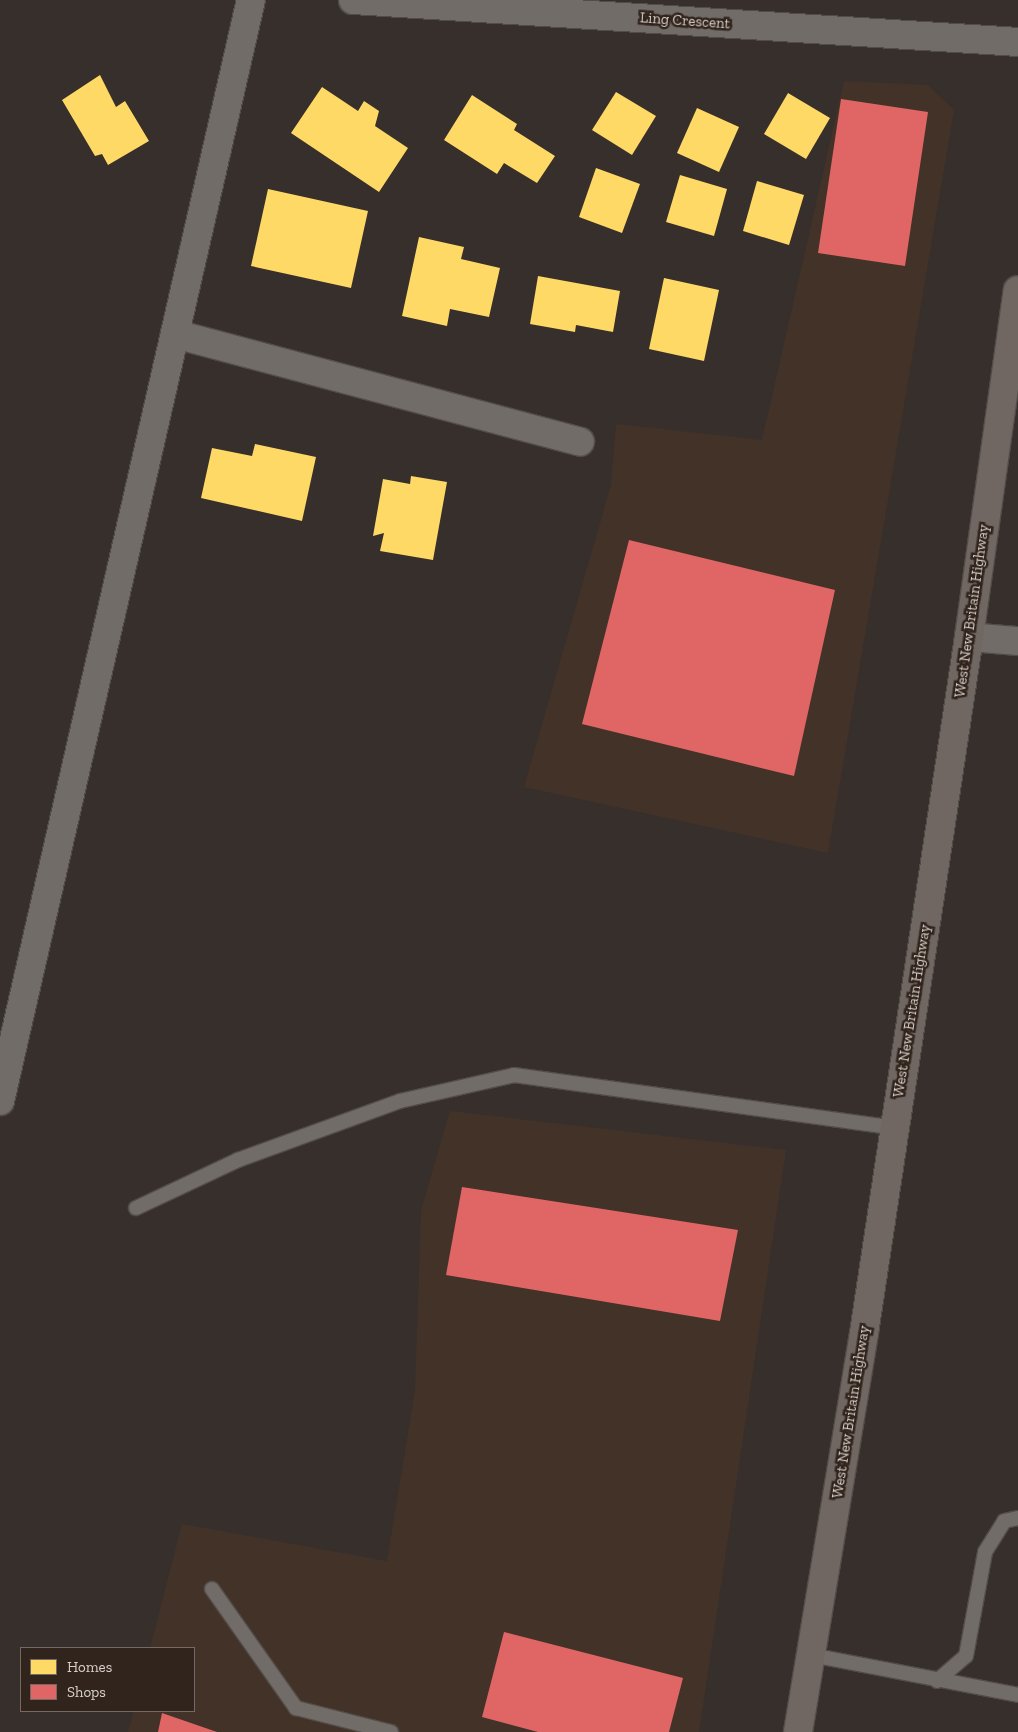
<!DOCTYPE html>
<style>
body{margin:0}
#map{position:relative;width:1018px;height:1732px;overflow:hidden;background:#372f2c;font-family:"Zilla Slab",serif}
div>[style]{position:absolute}
.built>*{inset:0;background:#433228}
.homes>*{inset:0;background:#ffd966}
.shops>*{inset:0;background:#e06666}
.roads{filter:drop-shadow(1px 0 #524c48) drop-shadow(-1px 0 #524c48) drop-shadow(0 1px #524c48) drop-shadow(0 -1px #524c48)}
.service>*{height:14px;margin:-7px;padding:0 7px;transform-origin:7px;border-radius:7px;background:#726c69}
.minor>*{height:28px;margin:-14px;padding:0 14px;transform-origin:14px;border-radius:14px;background:#726c69}
.primary>*{height:28px;margin:-14px;padding:0 14px;transform-origin:14px;border-radius:14px;background:#706662}
span{translate:-50% -50%;white-space:nowrap;text-align:center;line-height:1.15;-webkit-text-stroke:5px #31241d;paint-order:stroke}
.street-label{font-size:15px;color:#d9d0cb}
.legend{position:absolute;left:20px;top:1647px;width:175px;height:65px;box-sizing:border-box;background:#31241d;border:1px solid #746963;margin:0;padding:6px 9px;list-style:none;font-size:15px;color:#d9d0cb}
.legend li{display:flex;align-items:center;gap:10px;height:25px}
.legend b{width:25px;border:1px solid #746963}
</style>
<div id="map">
<div class="built">
<i style="clip-path:polygon(844px 81px,928px 85px,954px 110px,828px 853px,524px 787px,611px 485px,616px 424px,762px 440px)"></i>
<i style="clip-path:polygon(450px 1111px,786px 1150px,699px 1732px,128px 1732px,134px 1711px,194px 1711px,194px 1648px,150px 1648px,182px 1524px,387px 1561px,415px 1391px,421px 1210px)"></i>
</div>
<div class="homes">
<i style="clip-path:polygon(100px 75px,116px 107px,125px 101px,149px 141px,108px 165px,102px 154px,95px 156px,62px 100px)"></i>
<i style="clip-path:polygon(322px 87px,358px 111px,364px 101px,379px 111px,375px 126px,408px 148px,379px 192px,291px 133px)"></i>
<i style="clip-path:polygon(616px 92px,656px 116px,632px 155px,592px 130px)"></i>
<i style="clip-path:polygon(788px 93px,830px 118px,806px 159px,764px 134px)"></i>
<i style="clip-path:polygon(472px 95px,517px 124px,514px 130px,555px 156px,537px 183px,504px 163px,497px 174px,444px 140px)"></i>
<i style="clip-path:polygon(697px 108px,739px 127px,719px 172px,677px 153px)"></i>
<i style="clip-path:polygon(596px 168px,640px 184px,622px 233px,579px 217px)"></i>
<i style="clip-path:polygon(680px 175px,727px 189px,714px 236px,666px 222px)"></i>
<i style="clip-path:polygon(757px 181px,804px 195px,789px 245px,743px 231px)"></i>
<i style="clip-path:polygon(268px 189px,368px 211px,351px 288px,251px 266px)"></i>
<i style="clip-path:polygon(419px 237px,464px 247px,461px 259px,500px 268px,489px 317px,450px 309px,447px 326px,402px 316px)"></i>
<i style="clip-path:polygon(538px 276px,620px 291px,613px 332px,576px 325px,575px 332px,530px 324px)"></i>
<i style="clip-path:polygon(664px 278px,719px 290px,704px 361px,649px 349px)"></i>
<i style="clip-path:polygon(255px 444px,316px 457px,302px 521px,201px 498px,212px 448px,252px 456px)"></i>
<i style="clip-path:polygon(411px 476px,447px 482px,433px 560px,380px 551px,384px 533px,373px 536px,383px 479px,410px 484px)"></i>
</div>
<div class="shops">
<i style="clip-path:polygon(841px 99px,928px 112px,905px 266px,818px 253px)"></i>
<i style="clip-path:polygon(629px 540px,835px 590px,794px 776px,582px 724px)"></i>
<i style="clip-path:polygon(462px 1187px,738px 1230px,720px 1321px,446px 1275px)"></i>
<i style="clip-path:polygon(504px 1632px,683px 1678px,669px 1732px,538px 1732px,482px 1717px)"></i>
<i style="clip-path:polygon(162px 1713px,217px 1732px,158px 1732px)"></i>
</div>
<div class="roads">
<div class="service">
<i style="left:136px;top:1208px;width:113px;rotate:-25.2deg"></i>
<i style="left:238px;top:1160px;width:172px;rotate:-20deg"></i>
<i style="left:400px;top:1101px;width:117px;rotate:-12.8deg"></i>
<i style="left:514px;top:1075px;width:385px;rotate:7.9deg"></i>
<i style="left:212px;top:1589px;width:146px;rotate:54.8deg"></i>
<i style="left:296px;top:1708px;width:98px;rotate:14.2deg"></i>
<i style="left:811px;top:1655px;width:211px;rotate:10.9deg"></i>
<i style="left:937px;top:1681px;width:38px;rotate:-41deg"></i>
<i style="left:966px;top:1656px;width:106px;rotate:-79.6deg"></i>
<i style="left:985px;top:1552px;width:36px;rotate:-58deg"></i>
<i style="left:1004px;top:1521px;width:14px;rotate:-12deg"></i>
</div>
<div class="minor">
<i style="left:353px;top:0;width:666px;rotate:3.61deg"></i>
<i style="left:175px;top:334px;width:419px;rotate:14.9deg"></i>
<i style="left:969px;top:637px;width:49px;rotate:4.7deg"></i>
<i style="left:0;top:1101px;width:1129px;rotate:-77.16deg"></i>
</div>
<div class="primary">
<i style="left:798px;top:1732px;width:404px;rotate:-80.6deg"></i>
<i style="left:864px;top:1333px;width:704px;rotate:-81.42deg"></i>
<i style="left:969px;top:637px;width:350px;rotate:-82deg"></i>
</div>
</div>
<div class="street-label">
<span style="left:685px;top:21px;rotate:4deg">Ling Crescent</span>
<span style="left:972px;top:611px;rotate:-82deg">West New Britain Highway</span>
<span style="left:912px;top:1011px;rotate:-81deg">West New Britain Highway</span>
<span style="left:851px;top:1412px;rotate:-81deg">West New Britain Highway</span>
</div>
<ul class="legend">
<li><b style="height:14px;background:#ffd966"></b>Homes</li>
<li><b style="height:14px;background:#e06666"></b>Shops</li>
</ul>
</div>
